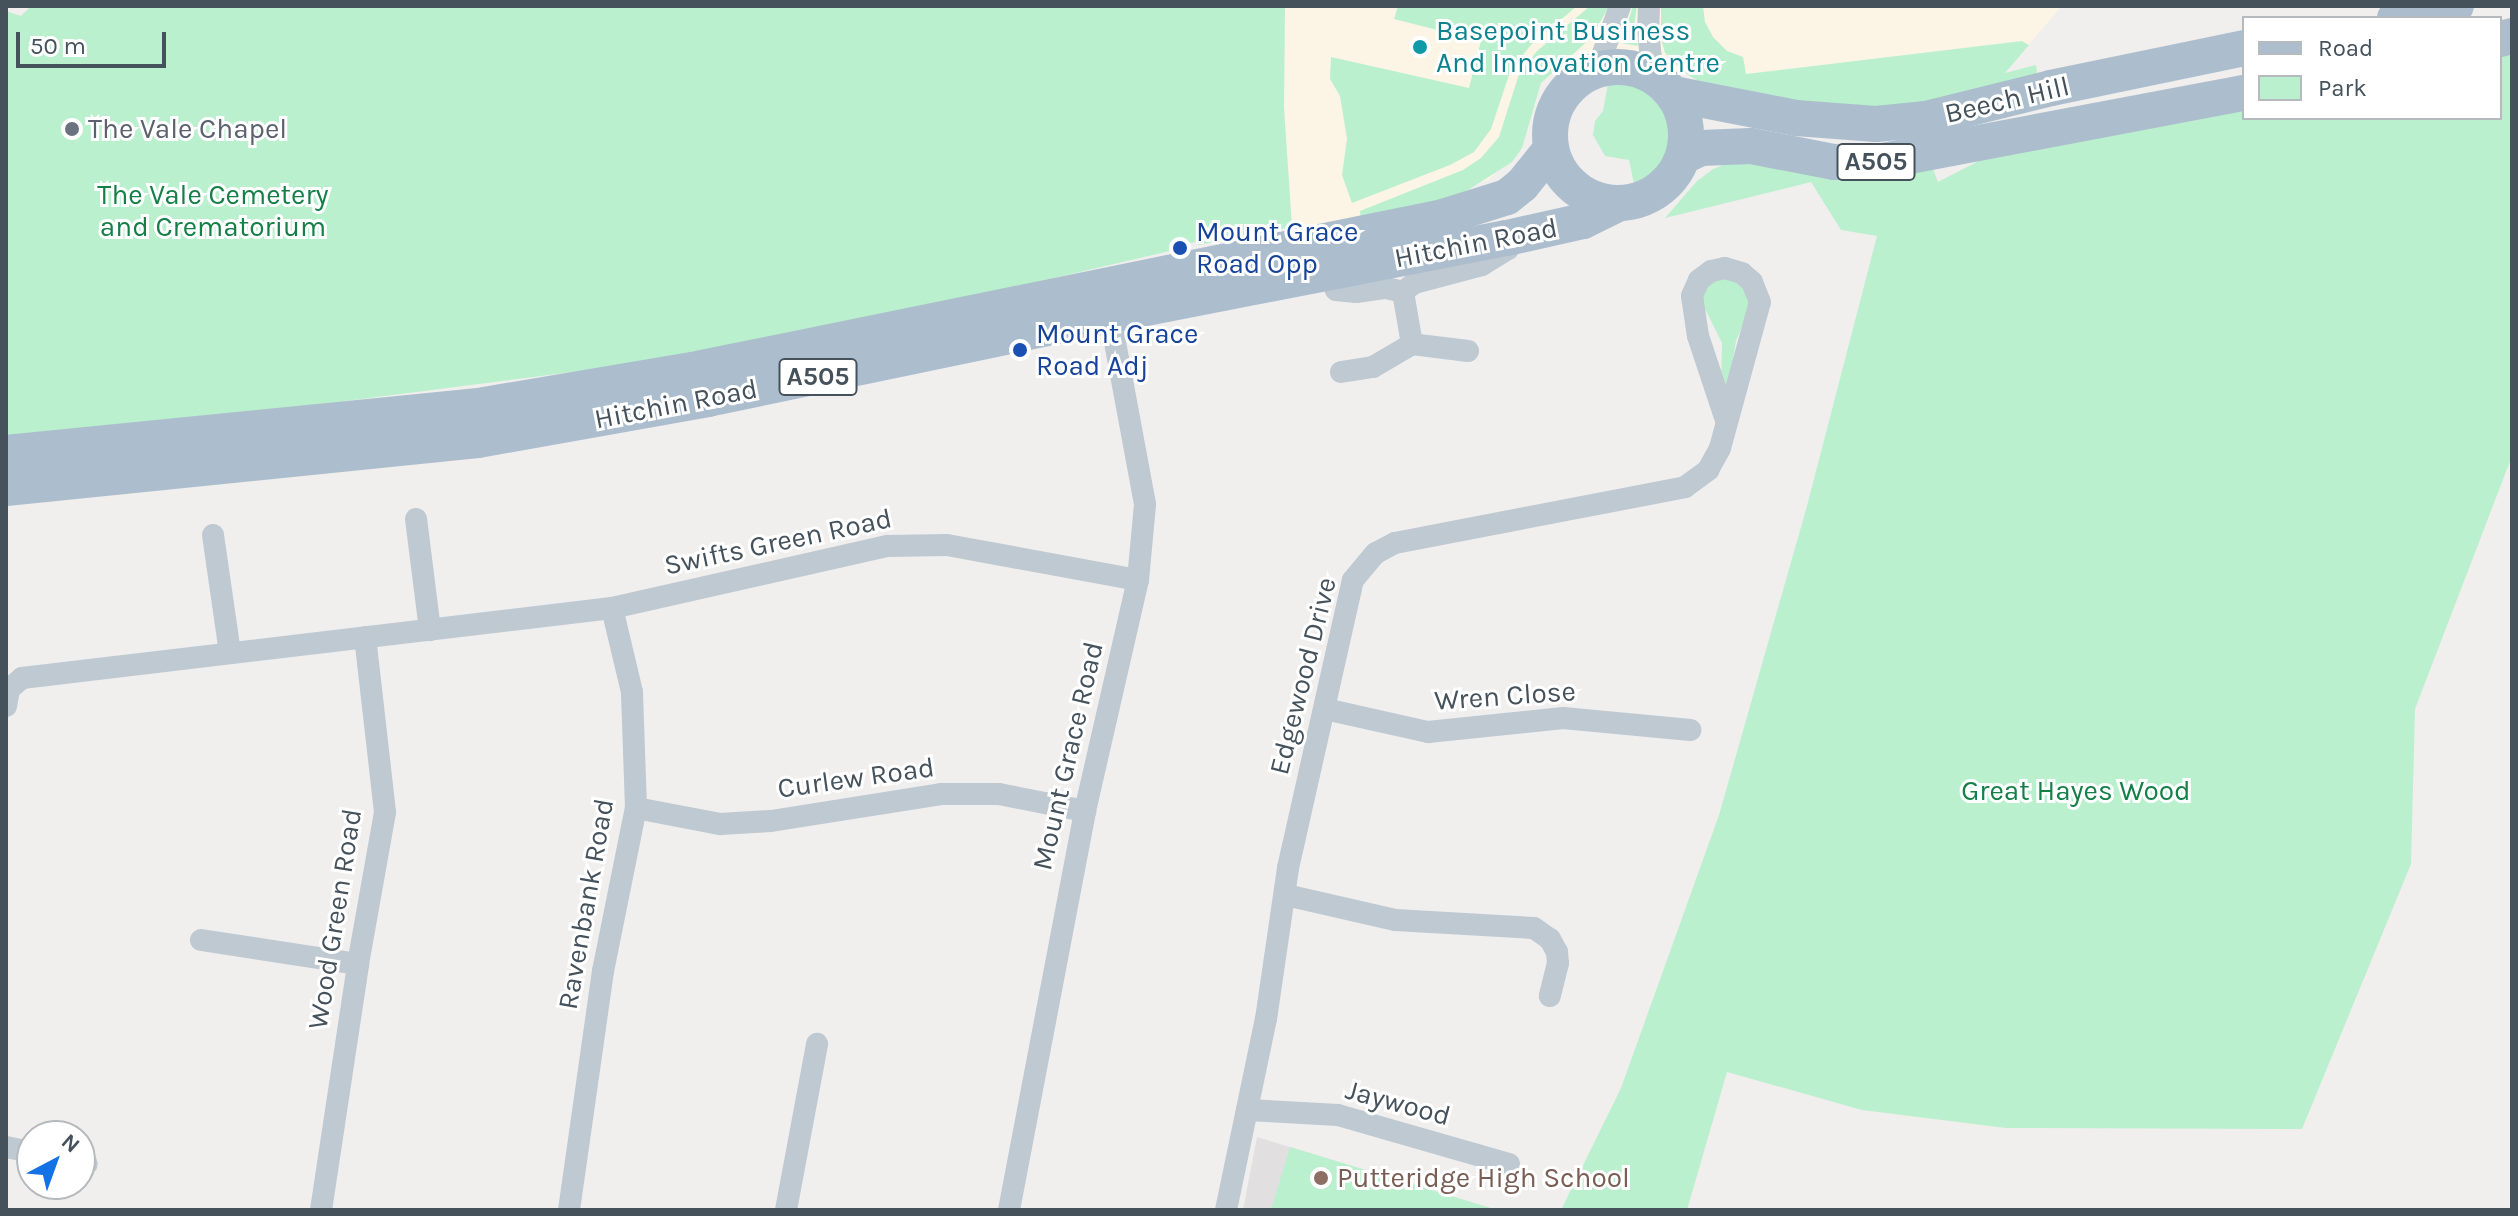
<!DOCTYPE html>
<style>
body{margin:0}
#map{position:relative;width:2518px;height:1216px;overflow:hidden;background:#f1eeee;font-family:Karla,sans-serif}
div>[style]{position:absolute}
.commercial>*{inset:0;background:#fcf5e6}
.education>*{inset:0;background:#e2dfe0}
.green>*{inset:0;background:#baf0ce}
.street>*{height:22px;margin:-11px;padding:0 11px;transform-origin:11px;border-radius:11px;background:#bec9d1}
.primary>*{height:36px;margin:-18px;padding:0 18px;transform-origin:18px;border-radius:18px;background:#acbece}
.primary>.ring{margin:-18px;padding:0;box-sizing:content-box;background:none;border:36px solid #acbece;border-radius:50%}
.dots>*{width:22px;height:22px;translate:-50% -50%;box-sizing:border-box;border:4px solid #fff;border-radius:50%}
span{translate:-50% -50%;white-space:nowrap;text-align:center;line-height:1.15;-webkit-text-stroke:6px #fff;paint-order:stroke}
.shield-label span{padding:2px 6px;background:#fff;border:2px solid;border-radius:6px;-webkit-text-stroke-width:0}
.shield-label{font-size:26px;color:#45525c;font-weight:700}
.culture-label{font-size:28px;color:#0d838f}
.left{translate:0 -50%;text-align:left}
.street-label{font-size:28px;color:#45525c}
.worship-label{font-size:28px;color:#5b616d}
.park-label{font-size:28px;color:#148048}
.transit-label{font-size:28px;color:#164399}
.education-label{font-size:28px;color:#785e54}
.frame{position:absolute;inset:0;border:8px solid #45525c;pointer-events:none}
.legend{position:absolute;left:2242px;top:16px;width:260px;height:104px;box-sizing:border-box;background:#fff;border:2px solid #b5babe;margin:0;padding:10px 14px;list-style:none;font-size:24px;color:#45525c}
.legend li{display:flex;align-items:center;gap:16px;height:40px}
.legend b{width:40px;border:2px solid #b5babe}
.north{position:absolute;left:16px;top:1120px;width:80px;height:80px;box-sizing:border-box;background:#fff;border:2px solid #b5babe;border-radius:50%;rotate:41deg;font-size:22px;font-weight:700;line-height:32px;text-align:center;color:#45525c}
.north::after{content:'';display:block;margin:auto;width:28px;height:36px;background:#1372e5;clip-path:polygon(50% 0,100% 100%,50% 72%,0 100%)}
.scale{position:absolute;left:16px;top:32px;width:150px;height:36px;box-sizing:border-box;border:4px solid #45525c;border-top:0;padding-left:10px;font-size:24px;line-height:28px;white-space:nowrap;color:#45525c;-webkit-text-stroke:6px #fff;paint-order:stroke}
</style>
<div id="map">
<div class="commercial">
<i style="clip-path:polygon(1285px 6px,2062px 6px,2020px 55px,1698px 81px,1647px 57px,1625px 53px,1580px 58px,1559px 65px,1541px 83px,1522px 148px,1488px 180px,1361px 221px,1292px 227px,1284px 108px)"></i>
</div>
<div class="education">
<i style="clip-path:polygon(1257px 1137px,1497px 1210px,1243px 1210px)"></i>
</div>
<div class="green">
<i style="clip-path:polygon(31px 6px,1285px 6px,1284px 108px,1292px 227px,1199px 245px,1196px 242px,1173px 246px,1170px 251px,907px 312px,696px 356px,144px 427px,6px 439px,6px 11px,21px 16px)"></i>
<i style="clip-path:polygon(1398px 6px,1577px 6px,1531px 45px,1511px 69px,1491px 129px,1474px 152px,1450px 165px,1352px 203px,1342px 175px,1347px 139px,1340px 96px,1330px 79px,1331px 57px,1469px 88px,1481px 41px,1394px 19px)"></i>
<i style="clip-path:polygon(1590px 6px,1609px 6px,1592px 37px,1541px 83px,1522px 148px,1512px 162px,1454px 199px,1361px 221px,1360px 211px,1463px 170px,1481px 158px,1499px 137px,1519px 74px,1537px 51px)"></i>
<i style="clip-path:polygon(1633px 6px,1637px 6px,1634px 27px,1638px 46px,1621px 43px)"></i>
<i style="clip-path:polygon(1661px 6px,1703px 6px,1705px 22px,1713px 37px,1727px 51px,1743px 57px,1746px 74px,2022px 41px,2029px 45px,2005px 73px,2036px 65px,2038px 80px,1916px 106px,1827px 109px,1698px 81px,1683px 72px,1665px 53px,1661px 39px)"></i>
<i style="clip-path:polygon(2512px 53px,2512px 456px,2415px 709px,2411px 864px,2302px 1129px,2006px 1128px,1862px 1110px,1727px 1072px,1687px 1210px,1561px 1210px,1621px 1088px,1719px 815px,1807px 506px,1877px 236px,1841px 230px,1811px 182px,1665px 218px,1697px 181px,1713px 169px,1731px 162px,1931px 164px,1938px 182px,2000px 150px,2244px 100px,2244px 118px,2500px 118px,2500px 55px)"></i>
<i style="clip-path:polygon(1609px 78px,1630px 79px,1653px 89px,1669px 109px,1673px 121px,1670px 158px,1655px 178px,1635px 188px,1629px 160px,1605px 156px,1593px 135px,1595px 121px,1603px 111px)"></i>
<i style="clip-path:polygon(1722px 277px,1733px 278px,1749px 293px,1749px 310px,1736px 341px,1728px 388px,1721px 388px,1722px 343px,1701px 301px,1709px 284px)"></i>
<i style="clip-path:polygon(1290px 1147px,1497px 1210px,1271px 1210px)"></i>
</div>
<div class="street">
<i style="left:1649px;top:6px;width:25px;rotate:92deg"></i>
<i style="left:1648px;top:31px;width:46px;rotate:83.8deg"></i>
<i style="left:1597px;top:70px;width:68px;rotate:-70.2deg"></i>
<i style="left:1329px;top:273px;width:18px;rotate:68deg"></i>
<i style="left:1336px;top:290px;width:20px;rotate:6deg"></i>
<i style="left:1356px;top:292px;width:30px;rotate:-8deg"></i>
<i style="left:1386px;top:288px;width:17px;rotate:13deg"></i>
<i style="left:1468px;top:351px;width:56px;rotate:-172.9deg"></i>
<i style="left:1412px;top:344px;width:53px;rotate:-99.8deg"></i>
<i style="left:1403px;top:292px;width:14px;rotate:-39deg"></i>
<i style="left:1414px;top:283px;width:70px;rotate:-14.8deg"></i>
<i style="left:1482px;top:265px;width:31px;rotate:-32deg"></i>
<i style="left:1508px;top:249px;width:6px;rotate:-99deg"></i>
<i style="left:1341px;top:372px;width:32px;rotate:-9deg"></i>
<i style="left:1373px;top:367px;width:45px;rotate:-30.5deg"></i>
<i style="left:416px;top:519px;width:112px;rotate:82.8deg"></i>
<i style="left:213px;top:535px;width:119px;rotate:81.8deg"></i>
<i style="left:6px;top:706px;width:17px;rotate:-80deg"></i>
<i style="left:9px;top:689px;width:17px;rotate:-40deg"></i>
<i style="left:22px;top:678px;width:594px;rotate:-6.77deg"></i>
<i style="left:612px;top:608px;width:283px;rotate:-12.7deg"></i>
<i style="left:888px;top:546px;width:59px;rotate:-1deg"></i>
<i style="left:947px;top:545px;width:194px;rotate:10.4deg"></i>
<i style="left:1325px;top:709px;width:106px;rotate:12.6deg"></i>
<i style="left:1428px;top:732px;width:136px;rotate:-5.9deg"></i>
<i style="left:1563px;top:718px;width:128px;rotate:5.4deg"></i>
<i style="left:636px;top:808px;width:86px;rotate:10.8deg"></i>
<i style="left:720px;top:824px;width:51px;rotate:-3.4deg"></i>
<i style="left:771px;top:821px;width:172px;rotate:-9deg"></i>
<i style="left:941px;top:794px;width:58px"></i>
<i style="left:999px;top:794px;width:88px;rotate:11.2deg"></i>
<i style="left:1286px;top:895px;width:112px;rotate:12.9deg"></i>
<i style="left:1395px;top:920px;width:139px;rotate:3.3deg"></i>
<i style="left:1534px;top:928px;width:19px;rotate:35deg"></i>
<i style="left:1550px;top:939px;width:15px;rotate:62deg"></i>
<i style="left:1557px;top:952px;width:11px;rotate:85deg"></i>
<i style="left:1558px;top:963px;width:34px;rotate:104deg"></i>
<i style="left:201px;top:940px;width:159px;rotate:8.7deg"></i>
<i style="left:1247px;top:1110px;width:91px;rotate:3.1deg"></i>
<i style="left:1338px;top:1115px;width:178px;rotate:16deg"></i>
<i style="left:6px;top:1147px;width:26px;rotate:11deg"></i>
<i style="left:80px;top:1162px;width:7px;rotate:16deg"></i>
<i style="left:321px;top:1210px;width:249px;rotate:-81.4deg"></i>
<i style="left:358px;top:964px;width:154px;rotate:-79.9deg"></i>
<i style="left:385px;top:812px;width:176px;rotate:-96.5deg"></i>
<i style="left:569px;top:1210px;width:241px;rotate:-81.9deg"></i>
<i style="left:603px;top:971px;width:166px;rotate:-78.6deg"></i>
<i style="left:636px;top:808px;width:116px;rotate:-92deg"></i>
<i style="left:632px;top:692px;width:86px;rotate:-103.4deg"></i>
<i style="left:786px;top:1210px;width:169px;rotate:-79.4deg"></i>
<i style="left:1009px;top:1210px;width:406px;rotate:-79.2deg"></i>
<i style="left:1085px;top:811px;width:237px;rotate:-77.1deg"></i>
<i style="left:1138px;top:580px;width:76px;rotate:-84.7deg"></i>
<i style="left:1145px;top:504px;width:203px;rotate:-100.5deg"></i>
<i style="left:1226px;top:1210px;width:195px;rotate:-78.2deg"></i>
<i style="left:1266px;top:1019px;width:153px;rotate:-81.7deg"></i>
<i style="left:1288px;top:868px;width:295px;rotate:-77.3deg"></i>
<i style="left:1353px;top:580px;width:35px;rotate:-50deg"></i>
<i style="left:1376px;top:553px;width:21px;rotate:-28deg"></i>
<i style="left:1395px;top:543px;width:295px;rotate:-10.9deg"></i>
<i style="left:1685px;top:487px;width:29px;rotate:-36deg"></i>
<i style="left:1708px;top:470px;width:25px;rotate:-61deg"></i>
<i style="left:1720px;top:448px;width:151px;rotate:-74.7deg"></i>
<i style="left:1760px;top:302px;width:22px;rotate:-112deg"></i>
<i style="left:1752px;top:282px;width:13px;rotate:-138deg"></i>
<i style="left:1742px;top:273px;width:18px;rotate:-164deg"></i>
<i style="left:1725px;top:268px;width:14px;rotate:168deg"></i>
<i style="left:1711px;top:271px;width:15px;rotate:143deg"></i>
<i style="left:1699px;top:280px;width:17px;rotate:114deg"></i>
<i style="left:1692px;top:296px;width:40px;rotate:81.5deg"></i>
<i style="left:1698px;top:336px;width:89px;rotate:71.6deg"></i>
</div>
<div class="primary">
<i style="left:2395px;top:18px;width:62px;rotate:-11.1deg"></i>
<i style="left:2500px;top:39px;width:12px;rotate:-14deg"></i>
<i class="ring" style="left:1550px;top:67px;width:100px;height:100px"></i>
<i style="left:1673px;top:94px;width:125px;rotate:11deg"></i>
<i style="left:1796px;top:118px;width:80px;rotate:4.3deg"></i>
<i style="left:1876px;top:124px;width:50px;rotate:-5.7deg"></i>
<i style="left:1926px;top:119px;width:129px;rotate:-13.9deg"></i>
<i style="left:2051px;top:88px;width:197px;rotate:-11.7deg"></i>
<i style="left:1684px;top:156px;width:19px;rotate:-25deg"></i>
<i style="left:1701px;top:148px;width:50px;rotate:-2.3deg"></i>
<i style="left:1751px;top:146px;width:85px;rotate:10.9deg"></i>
<i style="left:1834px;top:162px;width:49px;rotate:-1.2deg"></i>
<i style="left:1883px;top:161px;width:367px;rotate:-10.7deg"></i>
<i style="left:6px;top:453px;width:480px;rotate:-5.7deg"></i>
<i style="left:484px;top:405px;width:221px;rotate:-9.6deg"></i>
<i style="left:702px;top:368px;width:756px;rotate:-11.52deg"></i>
<i style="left:1443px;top:217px;width:67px;rotate:-17.4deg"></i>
<i style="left:1507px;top:197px;width:19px;rotate:-39deg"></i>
<i style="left:1522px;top:185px;width:46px;rotate:-51.1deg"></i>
<i style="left:6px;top:488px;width:474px;rotate:-5.8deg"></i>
<i style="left:478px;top:440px;width:234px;rotate:-10.1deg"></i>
<i style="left:708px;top:399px;width:411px;rotate:-11.8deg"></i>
<i style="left:1110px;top:315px;width:404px;rotate:-11deg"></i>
<i style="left:1507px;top:238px;width:78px;rotate:-12.6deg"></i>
<i style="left:1583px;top:221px;width:39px;rotate:-26deg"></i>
</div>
<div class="dots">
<i style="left:1420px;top:47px;background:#0f9aa8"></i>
<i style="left:72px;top:129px;background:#6b7280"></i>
<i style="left:1180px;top:248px;background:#1a4fb4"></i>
<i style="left:1020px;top:350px;background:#1a4fb4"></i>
<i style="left:1321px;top:1178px;background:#8d6e63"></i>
</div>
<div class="shield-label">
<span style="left:1876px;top:162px">A505</span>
<span style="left:818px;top:377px">A505</span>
</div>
<div class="culture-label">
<span class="left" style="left:1436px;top:47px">Basepoint Business<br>And Innovation Centre</span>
</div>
<div class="street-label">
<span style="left:2007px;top:100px;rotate:-13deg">Beech Hill</span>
<span style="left:1476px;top:243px;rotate:-11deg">Hitchin Road</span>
<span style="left:676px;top:404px;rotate:-11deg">Hitchin Road</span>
<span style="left:778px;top:542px;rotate:-12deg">Swifts Green Road</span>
<span style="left:1303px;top:676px;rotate:-76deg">Edgewood Drive</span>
<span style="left:1505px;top:696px;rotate:-4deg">Wren Close</span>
<span style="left:1068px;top:756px;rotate:-77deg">Mount Grace Road</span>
<span style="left:856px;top:778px;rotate:-8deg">Curlew Road</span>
<span style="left:586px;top:904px;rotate:-80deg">Ravenbank Road</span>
<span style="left:335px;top:919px;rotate:-81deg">Wood Green Road</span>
<span style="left:1398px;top:1103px;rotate:15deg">Jaywood</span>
</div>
<div class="worship-label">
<span class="left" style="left:88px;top:129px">The Vale Chapel</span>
</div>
<div class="park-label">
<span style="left:213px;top:211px">The Vale Cemetery<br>and Crematorium</span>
<span style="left:2076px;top:791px">Great Hayes Wood</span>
</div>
<div class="transit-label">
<span class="left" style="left:1196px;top:248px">Mount Grace<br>Road Opp</span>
<span class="left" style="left:1036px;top:350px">Mount Grace<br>Road Adj</span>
</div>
<div class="education-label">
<span class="left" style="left:1337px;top:1178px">Putteridge High School</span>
</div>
<div class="frame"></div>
<ul class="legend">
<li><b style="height:10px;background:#acbece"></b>Road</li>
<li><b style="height:22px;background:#baf0ce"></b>Park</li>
</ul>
<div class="north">N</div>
<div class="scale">50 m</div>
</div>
